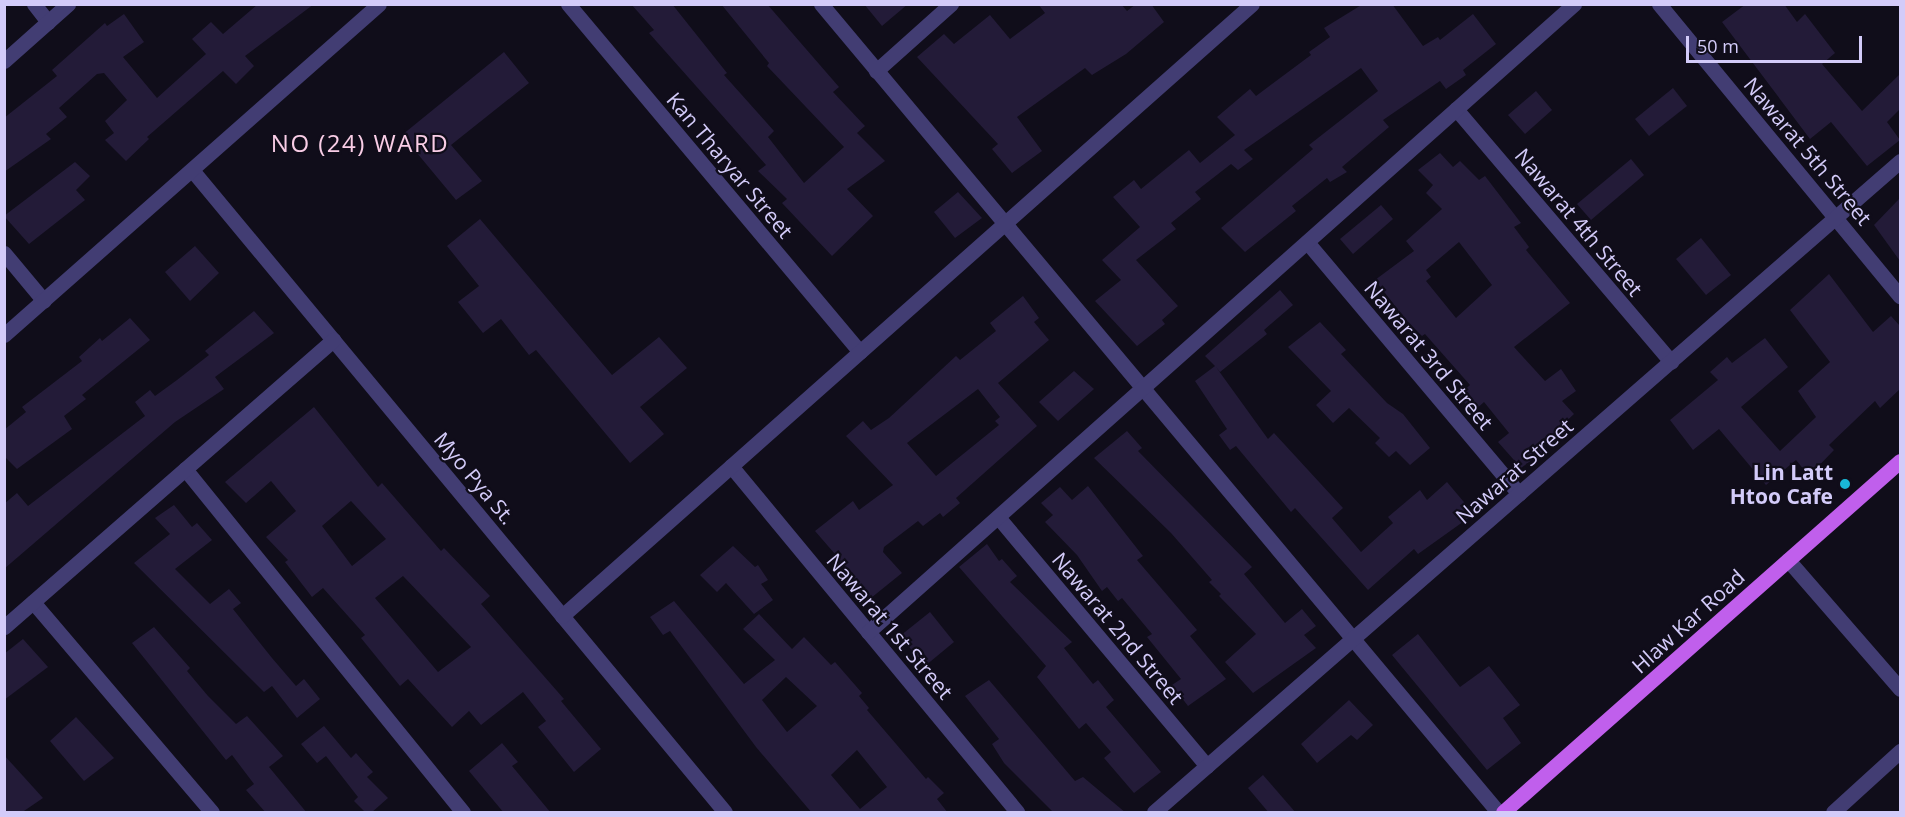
<!DOCTYPE html>
<style>
body{margin:0}
#map{position:relative;width:1905px;height:817px;overflow:hidden;background:#100d1a;font-family:"Open Sans",sans-serif}
div>[style]{position:absolute}
.building>*{inset:0;background:#231b38}
.minor>*{height:15px;margin:-7.5px;padding:0 7.5px;transform-origin:7.5px;border-radius:7.5px;background:#423d73}
.major>*{height:15px;margin:-7.5px;padding:0 7.5px;transform-origin:7.5px;border-radius:7.5px;background:#c05fec}
.dots>*{width:16px;height:16px;translate:-50% -50%;box-sizing:border-box;border:3px solid #100d1a;border-radius:50%}
span{translate:-50% -50%;white-space:nowrap;text-align:center;line-height:1.15;-webkit-text-stroke:4.5px #100d1a;paint-order:stroke}
.street-label{font-size:21px;color:#d3cbf9}
.poi-label{font-size:21px;color:#d3cbf9;font-weight:700}
.right{translate:-100% -50%;text-align:right}
.quarter-label{font-size:24px;color:#f9cde6;letter-spacing:1.5px}
.frame{position:absolute;inset:0;border:6px solid #d3cbf9;pointer-events:none}
.scale{position:absolute;left:1686px;top:36px;width:176px;height:27px;box-sizing:border-box;border:3px solid #d3cbf9;border-top:0;padding-left:8px;font-size:18px;line-height:21px;white-space:nowrap;color:#d3cbf9;-webkit-text-stroke:4px #100d1a;paint-order:stroke}
</style>
<div id="map">
<div class="building">
<i style="clip-path:polygon(258px 4px,314px 4px,245px 56px,254px 66px,236px 84px,223px 71px,147px 137px,149px 139px,126px 161px,105px 140px,114px 133px,105px 121px,127px 100px,104px 73px,97px 74px,59px 108px,67px 117px,46px 134px,51px 139px,4px 172px,4px 118px,57px 76px,52px 70px,105px 23px,107px 26px,124px 14px,144px 42px,123px 57px,157px 98px,206px 54px,192px 39px,211px 22px,223px 34px)"></i>
<i style="clip-path:polygon(631px 4px,672px 4px,727px 73px,724px 75px,774px 131px,768px 137px,804px 183px,844px 147px,767px 66px,769px 63px,721px 4px,767px 4px,839px 87px,833px 92px,865px 126px,857px 133px,885px 161px,847px 189px,873px 216px,832px 256px,782px 203px,787px 199px,758px 171px,766px 165px,649px 33px,654px 30px)"></i>
<i style="clip-path:polygon(864px 4px,908px 4px,882px 26px)"></i>
<i style="clip-path:polygon(1038px 4px,1121px 4px,1127px 11px,1136px 4px,1151px 4px,1164px 22px,1126px 54px,1092px 75px,1085px 68px,1017px 117px,1042px 151px,1012px 173px,992px 149px,998px 144px,917px 57px,944px 34px,954px 44px,990px 15px,1010px 39px,1045px 13px)"></i>
<i style="clip-path:polygon(1363px 4px,1392px 4px,1423px 46px,1438px 37px,1440px 40px,1473px 14px,1496px 44px,1463px 70px,1466px 75px,1446px 89px,1440px 81px,1383px 120px,1389px 127px,1342px 167px,1347px 172px,1330px 182px,1327px 178px,1292px 206px,1296px 211px,1245px 252px,1221px 228px,1313px 149px,1309px 145px,1378px 91px,1361px 68px,1244px 150px,1253px 159px,1238px 170px,1231px 164px,1195px 192px,1201px 199px,1171px 223px,1176px 229px,1136px 260px,1178px 306px,1162px 320px,1165px 324px,1137px 346px,1095px 301px,1121px 280px,1102px 260px,1140px 227px,1113px 197px,1134px 180px,1141px 189px,1189px 150px,1200px 163px,1235px 135px,1217px 117px,1250px 89px,1256px 96px,1311px 55px,1309px 52px,1330px 37px,1324px 28px)"></i>
<i style="clip-path:polygon(1746px 4px,1784px 4px,1797px 22px,1805px 14px,1835px 53px,1822px 64px,1862px 111px,1900px 74px,1900px 109px,1887px 122px,1900px 140px,1867px 166px,1831px 122px,1810px 139px,1722px 22px)"></i>
<i style="clip-path:polygon(504px 52px,529px 83px,451px 145px,482px 181px,456px 200px,402px 135px)"></i>
<i style="clip-path:polygon(1673px 88px,1687px 106px,1649px 136px,1635px 119px)"></i>
<i style="clip-path:polygon(1536px 91px,1552px 110px,1525px 134px,1508px 115px)"></i>
<i style="clip-path:polygon(evenodd,1440px 153px,1453px 167px,1460px 161px,1479px 180px,1485px 176px,1521px 223px,1514px 227px,1529px 247px,1526px 250px,1570px 303px,1514px 347px,1545px 381px,1561px 369px,1576px 391px,1562px 401px,1574px 414px,1542px 444px,1547px 449px,1521px 468px,1498px 442px,1509px 433px,1484px 402px,1473px 412px,1458px 396px,1470px 385px,1425px 334px,1422px 336px,1405px 319px,1375px 280px,1414px 251px,1406px 241px,1442px 209px,1426px 193px,1433px 185px,1418px 170px,1440px 153px,1459px 242px,1492px 285px,1456px 318px,1426px 281px,1431px 277px,1426px 270px,1459px 242px)"></i>
<i style="clip-path:polygon(1631px 159px,1644px 175px,1591px 220px,1577px 204px)"></i>
<i style="clip-path:polygon(75px 162px,90px 176px,76px 190px,85px 200px,29px 244px,4px 216px)"></i>
<i style="clip-path:polygon(958px 192px,982px 218px,955px 238px,934px 212px)"></i>
<i style="clip-path:polygon(1900px 198px,1900px 261px,1874px 225px)"></i>
<i style="clip-path:polygon(1381px 205px,1393px 219px,1353px 254px,1340px 239px)"></i>
<i style="clip-path:polygon(480px 219px,612px 375px,659px 337px,687px 368px,640px 407px,664px 434px,630px 463px,536px 350px,529px 355px,501px 319px,483px 333px,458px 302px,479px 286px,447px 246px)"></i>
<i style="clip-path:polygon(1701px 238px,1731px 275px,1706px 295px,1676px 259px)"></i>
<i style="clip-path:polygon(195px 246px,219px 273px,190px 301px,165px 272px)"></i>
<i style="clip-path:polygon(1829px 274px,1873px 332px,1891px 316px,1900px 326px,1900px 389px,1880px 408px,1875px 401px,1829px 445px,1834px 450px,1809px 476px,1796px 460px,1766px 485px,1719px 429px,1693px 450px,1670px 420px,1718px 380px,1710px 372px,1727px 357px,1732px 363px,1765px 338px,1788px 367px,1741px 407px,1780px 451px,1816px 417px,1798px 391px,1830px 362px,1790px 310px)"></i>
<i style="clip-path:polygon(1280px 290px,1293px 305px,1264px 330px,1267px 334px,1220px 372px,1216px 367px,1268px 439px,1274px 433px,1343px 508px,1332px 518px,1361px 552px,1393px 523px,1388px 517px,1420px 490px,1427px 500px,1447px 482px,1474px 514px,1418px 554px,1414px 549px,1368px 590px,1295px 508px,1291px 512px,1236px 446px,1230px 450px,1219px 435px,1227px 429px,1195px 381px,1215px 366px,1205px 356px)"></i>
<i style="clip-path:polygon(evenodd,1023px 296px,1039px 318px,1034px 322px,1049px 340px,998px 383px,1037px 426px,956px 498px,960px 503px,943px 517px,940px 513px,923px 526px,918px 521px,884px 547px,883px 552px,902px 573px,871px 598px,838px 563px,841px 561px,815px 531px,853px 501px,859px 510px,893px 485px,846px 436px,863px 421px,871px 430px,889px 418px,956px 356px,960px 360px,996px 331px,990px 323px,1023px 296px,978px 389px,1000px 417px,995px 421px,999px 425px,936px 476px,907px 443px,978px 389px)"></i>
<i style="clip-path:polygon(254px 311px,274px 333px,215px 377px,224px 389px,175px 422px,4px 569px,4px 504px,17px 493px,28px 506px,145px 416px,135px 402px,150px 390px,155px 396px,177px 380px,209px 355px,205px 351px)"></i>
<i style="clip-path:polygon(130px 318px,150px 340px,82px 395px,86px 399px,64px 416px,72px 429px,17px 469px,4px 456px,4px 430px,26px 412px,22px 407px,82px 361px,79px 357px,100px 338px,102px 341px)"></i>
<i style="clip-path:polygon(1320px 322px,1346px 350px,1341px 354px,1387px 403px,1403px 414px,1430px 448px,1410px 465px,1396px 451px,1389px 457px,1375px 443px,1380px 438px,1349px 408px,1333px 423px,1316px 405px,1331px 391px,1288px 347px)"></i>
<i style="clip-path:polygon(1074px 371px,1094px 389px,1058px 421px,1039px 402px)"></i>
<i style="clip-path:polygon(evenodd,314px 407px,378px 487px,382px 483px,441px 551px,444px 548px,490px 596px,481px 604px,564px 699px,561px 701px,601px 749px,574px 772px,538px 727px,546px 721px,523px 692px,481px 725px,469px 711px,452px 727px,408px 679px,400px 686px,361px 638px,365px 635px,323px 588px,312px 597px,285px 562px,288px 560px,266px 537px,296px 511px,271px 481px,246px 503px,225px 482px,314px 407px,351px 501px,386px 539px,352px 566px,322px 526px,351px 501px,314px 407px,403px 576px,471px 647px,438px 672px,375px 598px,403px 576px)"></i>
<i style="clip-path:polygon(1127px 431px,1142px 448px,1138px 451px,1252px 567px,1244px 574px,1285px 623px,1302px 609px,1316px 626px,1304px 635px,1316px 648px,1253px 693px,1225px 662px,1256px 634px,1219px 596px,1221px 594px,1209px 582px,1212px 580px,1171px 533px,1094px 458px)"></i>
<i style="clip-path:polygon(1088px 486px,1143px 556px,1137px 560px,1197px 630px,1190px 636px,1226px 679px,1188px 706px,1172px 685px,1181px 679px,1147px 637px,1152px 634px,1122px 598px,1118px 601px,1107px 587px,1102px 591px,1077px 555px,1045px 522px,1053px 515px,1041px 503px,1060px 487px,1072px 500px)"></i>
<i style="clip-path:polygon(174px 505px,192px 527px,197px 523px,212px 540px,175px 569px,210px 604px,229px 589px,241px 603px,233px 609px,272px 658px,296px 686px,304px 679px,320px 699px,297px 718px,272px 686px,264px 692px,134px 563px,170px 534px,155px 518px)"></i>
<i style="clip-path:polygon(987px 544px,999px 561px,1002px 559px,1017px 576px,1010px 582px,1072px 642px,1064px 648px,1093px 684px,1098px 680px,1114px 700px,1106px 707px,1161px 772px,1134px 793px,1104px 758px,1111px 752px,1086px 723px,1079px 729px,1037px 677px,1046px 666px,959px 567px)"></i>
<i style="clip-path:polygon(733px 546px,755px 567px,758px 565px,768px 580px,761px 584px,773px 600px,754px 614px,726px 583px,717px 592px,700px 575px)"></i>
<i style="clip-path:polygon(evenodd,674px 601px,744px 684px,775px 660px,743px 629px,759px 614px,792px 649px,804px 637px,831px 665px,835px 662px,862px 693px,859px 696px,869px 708px,867px 710px,926px 779px,928px 777px,944px 793px,937px 799px,948px 813px,812px 813px,756px 747px,670px 631px,663px 635px,650px 617px,674px 601px,786px 677px,817px 706px,787px 732px,762px 700px,786px 677px,674px 601px,857px 750px,887px 787px,860px 809px,831px 775px,857px 750px)"></i>
<i style="clip-path:polygon(930px 612px,954px 642px,925px 666px,900px 636px)"></i>
<i style="clip-path:polygon(154px 627px,190px 668px,187px 671px,208px 696px,236px 724px,247px 716px,283px 756px,269px 767px,307px 813px,266px 813px,246px 790px,254px 784px,232px 755px,226px 760px,132px 643px)"></i>
<i style="clip-path:polygon(1418px 634px,1460px 687px,1489px 666px,1520px 705px,1503px 718px,1521px 743px,1487px 770px,1392px 655px)"></i>
<i style="clip-path:polygon(23px 639px,48px 667px,4px 700px,4px 654px)"></i>
<i style="clip-path:polygon(989px 680px,1075px 781px,1083px 777px,1126px 813px,1054px 813px,1004px 763px,992px 744px,999px 739px,965px 696px)"></i>
<i style="clip-path:polygon(1349px 700px,1373px 725px,1357px 740px,1351px 735px,1317px 763px,1301px 744px)"></i>
<i style="clip-path:polygon(76px 717px,114px 758px,84px 781px,50px 741px)"></i>
<i style="clip-path:polygon(324px 726px,351px 758px,356px 753px,373px 772px,367px 777px,388px 798px,371px 813px,366px 813px,354px 801px,358px 797px,326px 756px,317px 763px,301px 744px)"></i>
<i style="clip-path:polygon(502px 743px,518px 762px,512px 766px,551px 813px,504px 813px,469px 771px)"></i>
<i style="clip-path:polygon(4px 755px,43px 798px,21px 813px,4px 813px)"></i>
<i style="clip-path:polygon(1263px 775px,1296px 813px,1269px 813px,1248px 788px)"></i>
</div>
<div class="minor">
<i style="left:34px;top:4px;width:23px;rotate:52deg"></i>
<i style="left:568px;top:4px;width:454px;rotate:50deg"></i>
<i style="left:821px;top:4px;width:1054px;rotate:50.04deg"></i>
<i style="left:1659px;top:4px;width:379px;rotate:50.5deg"></i>
<i style="left:4px;top:61px;width:86px;rotate:-41.7deg"></i>
<i style="left:876px;top:71px;width:101px;rotate:-41.8deg"></i>
<i style="left:1456px;top:109px;width:332px;rotate:49.6deg"></i>
<i style="left:192px;top:170px;width:834px;rotate:50.3deg"></i>
<i style="left:1307px;top:242px;width:329px;rotate:49.9deg"></i>
<i style="left:4px;top:253px;width:62px;rotate:50.2deg"></i>
<i style="left:4px;top:335px;width:500px;rotate:-41.43deg"></i>
<i style="left:731px;top:466px;width:449px;rotate:50.4deg"></i>
<i style="left:185px;top:469px;width:442px;rotate:51deg"></i>
<i style="left:998px;top:517px;width:325px;rotate:50deg"></i>
<i style="left:1788px;top:560px;width:171px;rotate:49deg"></i>
<i style="left:33px;top:602px;width:276px;rotate:49.6deg"></i>
<i style="left:562px;top:616px;width:922px;rotate:-41.57deg"></i>
<i style="left:4px;top:627px;width:437px;rotate:-41.1deg"></i>
<i style="left:868px;top:632px;width:945px;rotate:-41.65deg"></i>
<i style="left:1154px;top:812px;width:990px;rotate:-41.11deg"></i>
<i style="left:1833px;top:812px;width:91px;rotate:-42.3deg"></i>
</div>
<div class="major">
<i style="left:1503px;top:812px;width:530px;rotate:-41.48deg"></i>
</div>
<div class="dots">
<i style="left:1845px;top:484px;background:#19b8d7"></i>
</div>
<div class="street-label">
<span style="left:1808px;top:151px;rotate:50deg">Nawarat 5th Street</span>
<span style="left:730px;top:165px;rotate:50deg">Kan Tharyar Street</span>
<span style="left:1579px;top:222px;rotate:50deg">Nawarat 4th Street</span>
<span style="left:1429px;top:355px;rotate:50deg">Nawarat 3rd Street</span>
<span style="left:1514px;top:471px;rotate:-41deg">Nawarat Street</span>
<span style="left:475px;top:478px;rotate:50deg">Myo Pya St.</span>
<span style="left:1688px;top:621px;rotate:-42deg">Hlaw Kar Road</span>
<span style="left:890px;top:626px;rotate:50deg">Nawarat 1st Street</span>
<span style="left:1118px;top:628px;rotate:50deg">Nawarat 2nd Street</span>
</div>
<div class="poi-label">
<span class="right" style="left:1833px;top:484px">Lin Latt<br>Htoo Cafe</span>
</div>
<div class="quarter-label">
<span style="left:360px;top:143px">NO (24) WARD</span>
</div>
<div class="frame"></div>
<div class="scale">50 m</div>
</div>
